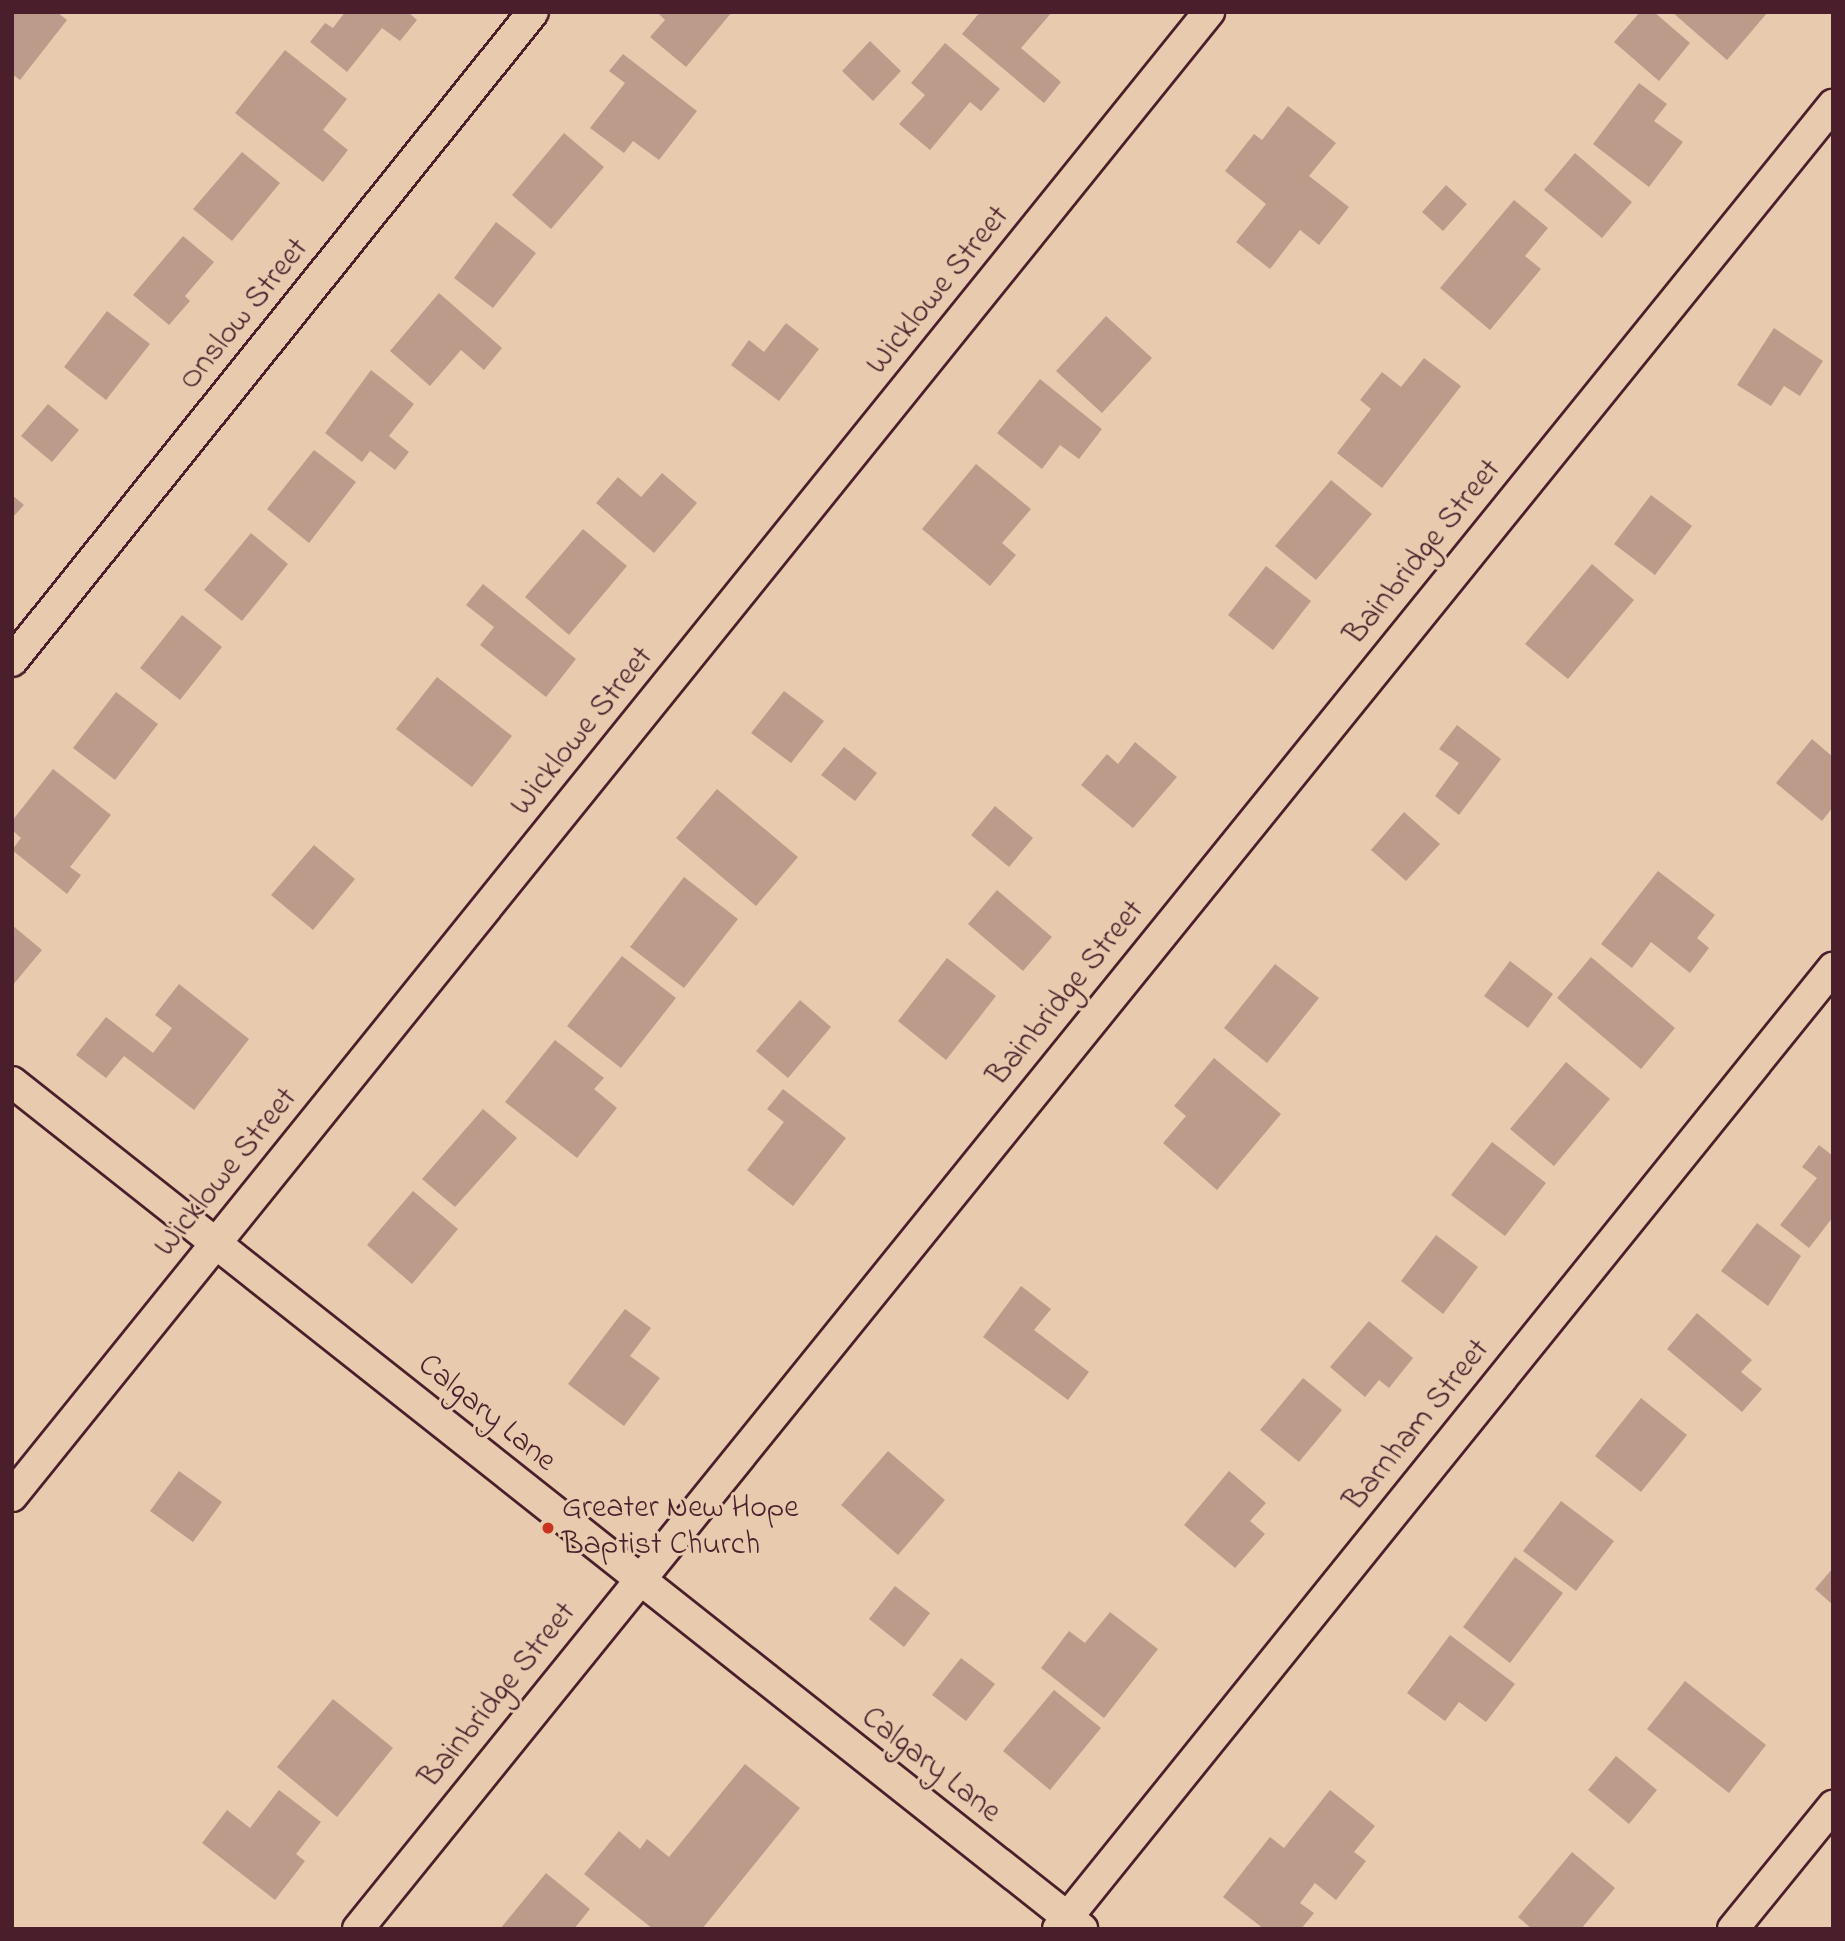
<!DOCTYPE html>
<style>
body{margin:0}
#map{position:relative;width:1845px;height:1941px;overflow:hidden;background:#e8cbaf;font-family:"Indie Flower",sans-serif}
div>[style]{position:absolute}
.building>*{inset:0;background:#bc9b8b}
.roads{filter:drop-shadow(2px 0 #4a1f2b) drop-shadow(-2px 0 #4a1f2b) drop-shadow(0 2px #4a1f2b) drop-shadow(0 -2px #4a1f2b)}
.street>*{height:30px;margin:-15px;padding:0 15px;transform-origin:15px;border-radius:15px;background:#e8cbaf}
.dots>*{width:19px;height:19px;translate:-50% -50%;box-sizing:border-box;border:4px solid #e8cbaf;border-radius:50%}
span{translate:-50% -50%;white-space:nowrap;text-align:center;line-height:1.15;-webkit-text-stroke:6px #e8cbaf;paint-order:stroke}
.street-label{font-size:32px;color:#4a1f2b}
.poi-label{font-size:32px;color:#4a1f2b}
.left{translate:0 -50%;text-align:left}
.frame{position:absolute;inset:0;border:14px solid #4a1f2b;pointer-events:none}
</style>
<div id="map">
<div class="building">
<i style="clip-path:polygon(12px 12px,57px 12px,67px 20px,20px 80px,12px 74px)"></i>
<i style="clip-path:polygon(345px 12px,408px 12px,417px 20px,400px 41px,382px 28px,347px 72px,310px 42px,325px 23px,333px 28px)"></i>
<i style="clip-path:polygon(657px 12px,732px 12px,686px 67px,650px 37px,665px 20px)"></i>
<i style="clip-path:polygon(980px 12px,1052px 12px,1021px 48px,1061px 82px,1044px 103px,962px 34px)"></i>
<i style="clip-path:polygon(1640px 12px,1654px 12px,1690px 43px,1659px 81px,1614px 42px)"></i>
<i style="clip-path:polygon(1672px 12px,1768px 12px,1727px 60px)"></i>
<i style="clip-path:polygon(870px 41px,901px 71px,873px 101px,842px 71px)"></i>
<i style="clip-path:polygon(945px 43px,1000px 89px,981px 111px,970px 102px,930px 150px,899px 124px,925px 95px,911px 83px)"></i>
<i style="clip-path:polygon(285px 50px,347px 99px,323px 130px,348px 150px,323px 182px,235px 113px)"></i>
<i style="clip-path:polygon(623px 54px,697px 111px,659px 160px,633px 141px,624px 153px,590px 128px,625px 83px,609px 71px)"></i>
<i style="clip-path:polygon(1639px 83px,1667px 104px,1654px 121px,1683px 142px,1649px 187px,1593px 144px)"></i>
<i style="clip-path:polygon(1288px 106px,1336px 143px,1309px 176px,1349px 207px,1319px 245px,1300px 230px,1270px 269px,1236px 242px,1266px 204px,1225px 171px,1254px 134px,1262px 140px)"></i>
<i style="clip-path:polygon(564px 133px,604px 167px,551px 229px,512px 195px)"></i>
<i style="clip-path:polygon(242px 152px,280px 183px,232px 241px,193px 209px)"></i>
<i style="clip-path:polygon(1575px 153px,1632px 202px,1602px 238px,1544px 190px)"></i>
<i style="clip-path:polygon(1446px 185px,1467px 204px,1443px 231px,1422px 212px)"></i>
<i style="clip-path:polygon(1514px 200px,1548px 228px,1525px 256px,1541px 269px,1490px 330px,1440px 288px)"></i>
<i style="clip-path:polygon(496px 222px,536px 253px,493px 308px,454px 278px)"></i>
<i style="clip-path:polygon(183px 236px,214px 262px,185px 296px,190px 301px,169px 325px,133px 295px)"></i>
<i style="clip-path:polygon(439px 293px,502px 348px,484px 370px,461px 350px,430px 386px,390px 351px)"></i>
<i style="clip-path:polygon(107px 311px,150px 344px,106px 400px,64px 367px)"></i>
<i style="clip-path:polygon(1106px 316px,1152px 358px,1102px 413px,1056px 371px)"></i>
<i style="clip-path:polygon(786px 323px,819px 349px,779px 401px,731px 365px,749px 340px,764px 352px)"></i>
<i style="clip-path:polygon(1774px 328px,1823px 361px,1800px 396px,1784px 386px,1771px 406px,1737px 385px)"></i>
<i style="clip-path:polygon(1424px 358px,1461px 386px,1382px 488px,1337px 453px,1371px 409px,1360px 400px,1382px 372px,1401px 387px)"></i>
<i style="clip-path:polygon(371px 370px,414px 404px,389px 436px,409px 452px,395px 470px,370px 451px,362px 462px,325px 433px)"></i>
<i style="clip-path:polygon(1040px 379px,1102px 429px,1079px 459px,1060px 445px,1042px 469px,997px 433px)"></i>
<i style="clip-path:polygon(48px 404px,79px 430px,52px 462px,21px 436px)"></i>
<i style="clip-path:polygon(314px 450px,356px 482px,309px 543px,267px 509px)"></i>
<i style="clip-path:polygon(976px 464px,1031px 509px,1002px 543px,1016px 555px,990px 586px,922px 529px)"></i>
<i style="clip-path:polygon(662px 473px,697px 503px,654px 553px,596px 503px,618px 477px,641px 497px)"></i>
<i style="clip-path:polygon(1331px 480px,1372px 514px,1316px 580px,1275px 546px)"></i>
<i style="clip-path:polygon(12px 495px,24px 505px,12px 518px)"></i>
<i style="clip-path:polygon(1651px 495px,1692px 526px,1655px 575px,1614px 544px)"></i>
<i style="clip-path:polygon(583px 529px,627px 566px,569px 635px,525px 597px)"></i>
<i style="clip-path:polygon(251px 533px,288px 564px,242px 621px,204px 590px)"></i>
<i style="clip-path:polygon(1592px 564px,1634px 600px,1568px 679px,1525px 644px)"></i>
<i style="clip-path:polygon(1266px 566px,1311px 601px,1273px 650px,1228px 615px)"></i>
<i style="clip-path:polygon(483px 584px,576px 659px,546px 697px,480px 645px,494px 627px,466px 605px)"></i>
<i style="clip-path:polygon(182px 615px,222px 647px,180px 700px,140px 668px)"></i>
<i style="clip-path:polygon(437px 677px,512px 736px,472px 787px,396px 729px)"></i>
<i style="clip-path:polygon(784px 691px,824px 721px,791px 763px,751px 733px)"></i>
<i style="clip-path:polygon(116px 692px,158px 724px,115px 780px,73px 748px)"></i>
<i style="clip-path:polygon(1457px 725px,1501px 759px,1459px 815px,1435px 796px,1459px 763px,1439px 749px)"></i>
<i style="clip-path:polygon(1812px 739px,1833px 757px,1833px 807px,1822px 821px,1776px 783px)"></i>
<i style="clip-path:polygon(1135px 742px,1177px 777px,1133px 828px,1081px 785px,1107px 754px,1118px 764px)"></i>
<i style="clip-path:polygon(844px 747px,877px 773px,855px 801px,821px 775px)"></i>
<i style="clip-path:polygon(53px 769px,111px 815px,70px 867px,81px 875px,67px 894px,12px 850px,21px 838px,12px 830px,12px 821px)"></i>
<i style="clip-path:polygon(717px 789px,798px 857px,756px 906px,676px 838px)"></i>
<i style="clip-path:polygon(995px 806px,1033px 838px,1009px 867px,971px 835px)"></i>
<i style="clip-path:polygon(1404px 812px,1440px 844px,1406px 881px,1371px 850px)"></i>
<i style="clip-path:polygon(314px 845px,355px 879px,313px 930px,271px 895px)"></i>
<i style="clip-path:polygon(1658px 871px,1715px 915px,1697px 938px,1709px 948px,1690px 973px,1651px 942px,1632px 968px,1601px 944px)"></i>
<i style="clip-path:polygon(684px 877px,738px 919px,684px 988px,630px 947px)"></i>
<i style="clip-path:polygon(997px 890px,1052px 937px,1023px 971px,968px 924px)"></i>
<i style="clip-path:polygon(12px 925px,42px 950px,12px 986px)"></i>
<i style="clip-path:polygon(622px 956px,676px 998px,621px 1068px,567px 1026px)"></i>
<i style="clip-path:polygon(1591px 957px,1675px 1028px,1641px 1069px,1557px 998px)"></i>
<i style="clip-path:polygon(947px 958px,996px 996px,946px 1060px,898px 1021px)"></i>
<i style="clip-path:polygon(1510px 961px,1553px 994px,1528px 1028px,1484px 996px)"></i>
<i style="clip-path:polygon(1275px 964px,1319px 998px,1267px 1063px,1224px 1028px)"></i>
<i style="clip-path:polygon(179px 984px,249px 1039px,194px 1110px,124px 1056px,106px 1078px,76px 1055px,106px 1017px,153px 1053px,172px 1028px,155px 1015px)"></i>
<i style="clip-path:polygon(800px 1000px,831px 1027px,788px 1078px,756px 1051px)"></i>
<i style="clip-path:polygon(555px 1040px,604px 1078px,594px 1089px,617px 1108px,577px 1158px,505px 1102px)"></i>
<i style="clip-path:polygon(1214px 1058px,1281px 1114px,1217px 1190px,1163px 1143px,1186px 1116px,1174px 1106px)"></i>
<i style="clip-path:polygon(1566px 1062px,1610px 1099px,1554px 1166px,1510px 1129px)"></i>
<i style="clip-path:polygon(783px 1089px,846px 1138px,793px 1206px,747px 1170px,784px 1122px,767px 1109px)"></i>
<i style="clip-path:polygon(483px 1109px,517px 1138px,455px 1207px,422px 1179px)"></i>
<i style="clip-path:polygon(1492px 1142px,1546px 1183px,1505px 1236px,1451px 1195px)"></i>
<i style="clip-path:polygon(1819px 1145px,1833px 1156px,1833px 1217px,1809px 1248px,1780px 1225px,1817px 1178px,1802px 1167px)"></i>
<i style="clip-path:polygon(413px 1191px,458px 1229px,412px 1284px,367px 1245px)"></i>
<i style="clip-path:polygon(1757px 1223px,1801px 1256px,1768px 1306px,1721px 1271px)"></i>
<i style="clip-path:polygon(1436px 1235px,1478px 1267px,1443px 1314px,1401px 1281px)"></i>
<i style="clip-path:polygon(1021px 1286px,1051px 1309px,1034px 1330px,1089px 1372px,1068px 1400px,983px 1337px)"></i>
<i style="clip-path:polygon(625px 1309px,651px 1328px,630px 1356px,660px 1378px,624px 1426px,568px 1384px)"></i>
<i style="clip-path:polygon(1697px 1313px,1752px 1360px,1741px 1372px,1762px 1389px,1742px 1412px,1667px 1349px)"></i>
<i style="clip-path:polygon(1369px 1321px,1413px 1358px,1389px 1388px,1379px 1380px,1365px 1397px,1330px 1367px)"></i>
<i style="clip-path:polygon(1303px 1378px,1342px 1410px,1299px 1462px,1260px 1430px)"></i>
<i style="clip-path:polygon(1641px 1398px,1687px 1435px,1641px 1492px,1595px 1456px)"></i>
<i style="clip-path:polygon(888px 1451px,945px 1500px,898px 1555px,841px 1505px)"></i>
<i style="clip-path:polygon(179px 1471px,222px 1502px,193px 1542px,150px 1511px)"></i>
<i style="clip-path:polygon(1229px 1471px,1266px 1503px,1250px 1521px,1265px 1534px,1235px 1568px,1184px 1525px)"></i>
<i style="clip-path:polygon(1561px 1501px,1614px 1541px,1576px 1591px,1523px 1551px)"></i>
<i style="clip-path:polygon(1515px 1557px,1563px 1593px,1510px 1663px,1463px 1627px)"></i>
<i style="clip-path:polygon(1833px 1568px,1833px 1605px,1815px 1589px)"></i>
<i style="clip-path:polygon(895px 1586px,930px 1613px,904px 1647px,869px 1619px)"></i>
<i style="clip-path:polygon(1110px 1612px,1158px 1649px,1104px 1718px,1041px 1668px,1069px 1631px,1085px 1643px)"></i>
<i style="clip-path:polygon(1450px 1635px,1515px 1684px,1486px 1722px,1459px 1702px,1445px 1721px,1407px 1693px)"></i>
<i style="clip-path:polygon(961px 1658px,995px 1684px,966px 1721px,932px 1695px)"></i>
<i style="clip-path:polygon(1685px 1681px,1766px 1745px,1729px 1793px,1647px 1729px)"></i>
<i style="clip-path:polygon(1054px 1690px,1101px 1728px,1050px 1790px,1003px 1751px)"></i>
<i style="clip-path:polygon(333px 1699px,393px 1748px,337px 1817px,277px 1767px)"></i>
<i style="clip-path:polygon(1616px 1756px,1657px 1790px,1629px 1824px,1588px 1790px)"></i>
<i style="clip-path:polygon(745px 1764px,800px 1808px,702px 1929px,653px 1929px,584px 1874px,619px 1831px,640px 1849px,647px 1839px,669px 1857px)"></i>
<i style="clip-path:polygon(279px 1790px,321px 1822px,296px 1854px,305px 1861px,275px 1900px,202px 1843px,227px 1810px,250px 1828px)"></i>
<i style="clip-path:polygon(1330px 1790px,1375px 1826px,1354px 1852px,1366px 1861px,1336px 1900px,1315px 1883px,1300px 1903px,1314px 1913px,1301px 1929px,1264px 1929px,1223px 1897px,1270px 1837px,1284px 1848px)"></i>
<i style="clip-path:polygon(1572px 1852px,1615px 1888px,1581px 1929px,1532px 1929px,1518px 1917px)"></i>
<i style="clip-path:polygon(546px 1873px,590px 1909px,574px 1929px,500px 1929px)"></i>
</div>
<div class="roads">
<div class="street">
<i style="left:12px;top:661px;width:832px;rotate:-51.24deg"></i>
<i style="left:12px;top:1082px;width:1365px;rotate:38.36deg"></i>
<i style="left:12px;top:1496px;width:1907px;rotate:-51.11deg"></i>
<i style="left:358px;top:1929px;width:2346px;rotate:-51.04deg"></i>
<i style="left:1058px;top:1929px;width:1235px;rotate:-51.12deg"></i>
<i style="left:1733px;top:1929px;width:159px;rotate:-50.9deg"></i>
</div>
</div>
<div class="dots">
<i style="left:548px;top:1528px;background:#c8321e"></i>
</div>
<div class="street-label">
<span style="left:939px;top:291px;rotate:-51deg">Wicklowe Street</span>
<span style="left:245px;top:315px;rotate:-51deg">Onslow Street</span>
<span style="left:1424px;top:553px;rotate:-51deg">Bainbridge Street</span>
<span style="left:583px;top:732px;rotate:-51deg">Wicklowe Street</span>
<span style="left:1067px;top:994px;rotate:-51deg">Bainbridge Street</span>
<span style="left:227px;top:1173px;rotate:-51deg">Wicklowe Street</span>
<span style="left:486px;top:1414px;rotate:39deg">Calgary Lane</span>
<span style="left:1418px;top:1426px;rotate:-51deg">Barnham Street</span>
<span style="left:499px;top:1696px;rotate:-51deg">Bainbridge Street</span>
<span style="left:930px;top:1766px;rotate:38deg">Calgary Lane</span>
</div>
<div class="poi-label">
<span class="left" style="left:562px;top:1528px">Greater New Hope<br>Baptist Church</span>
</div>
<div class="frame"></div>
</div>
